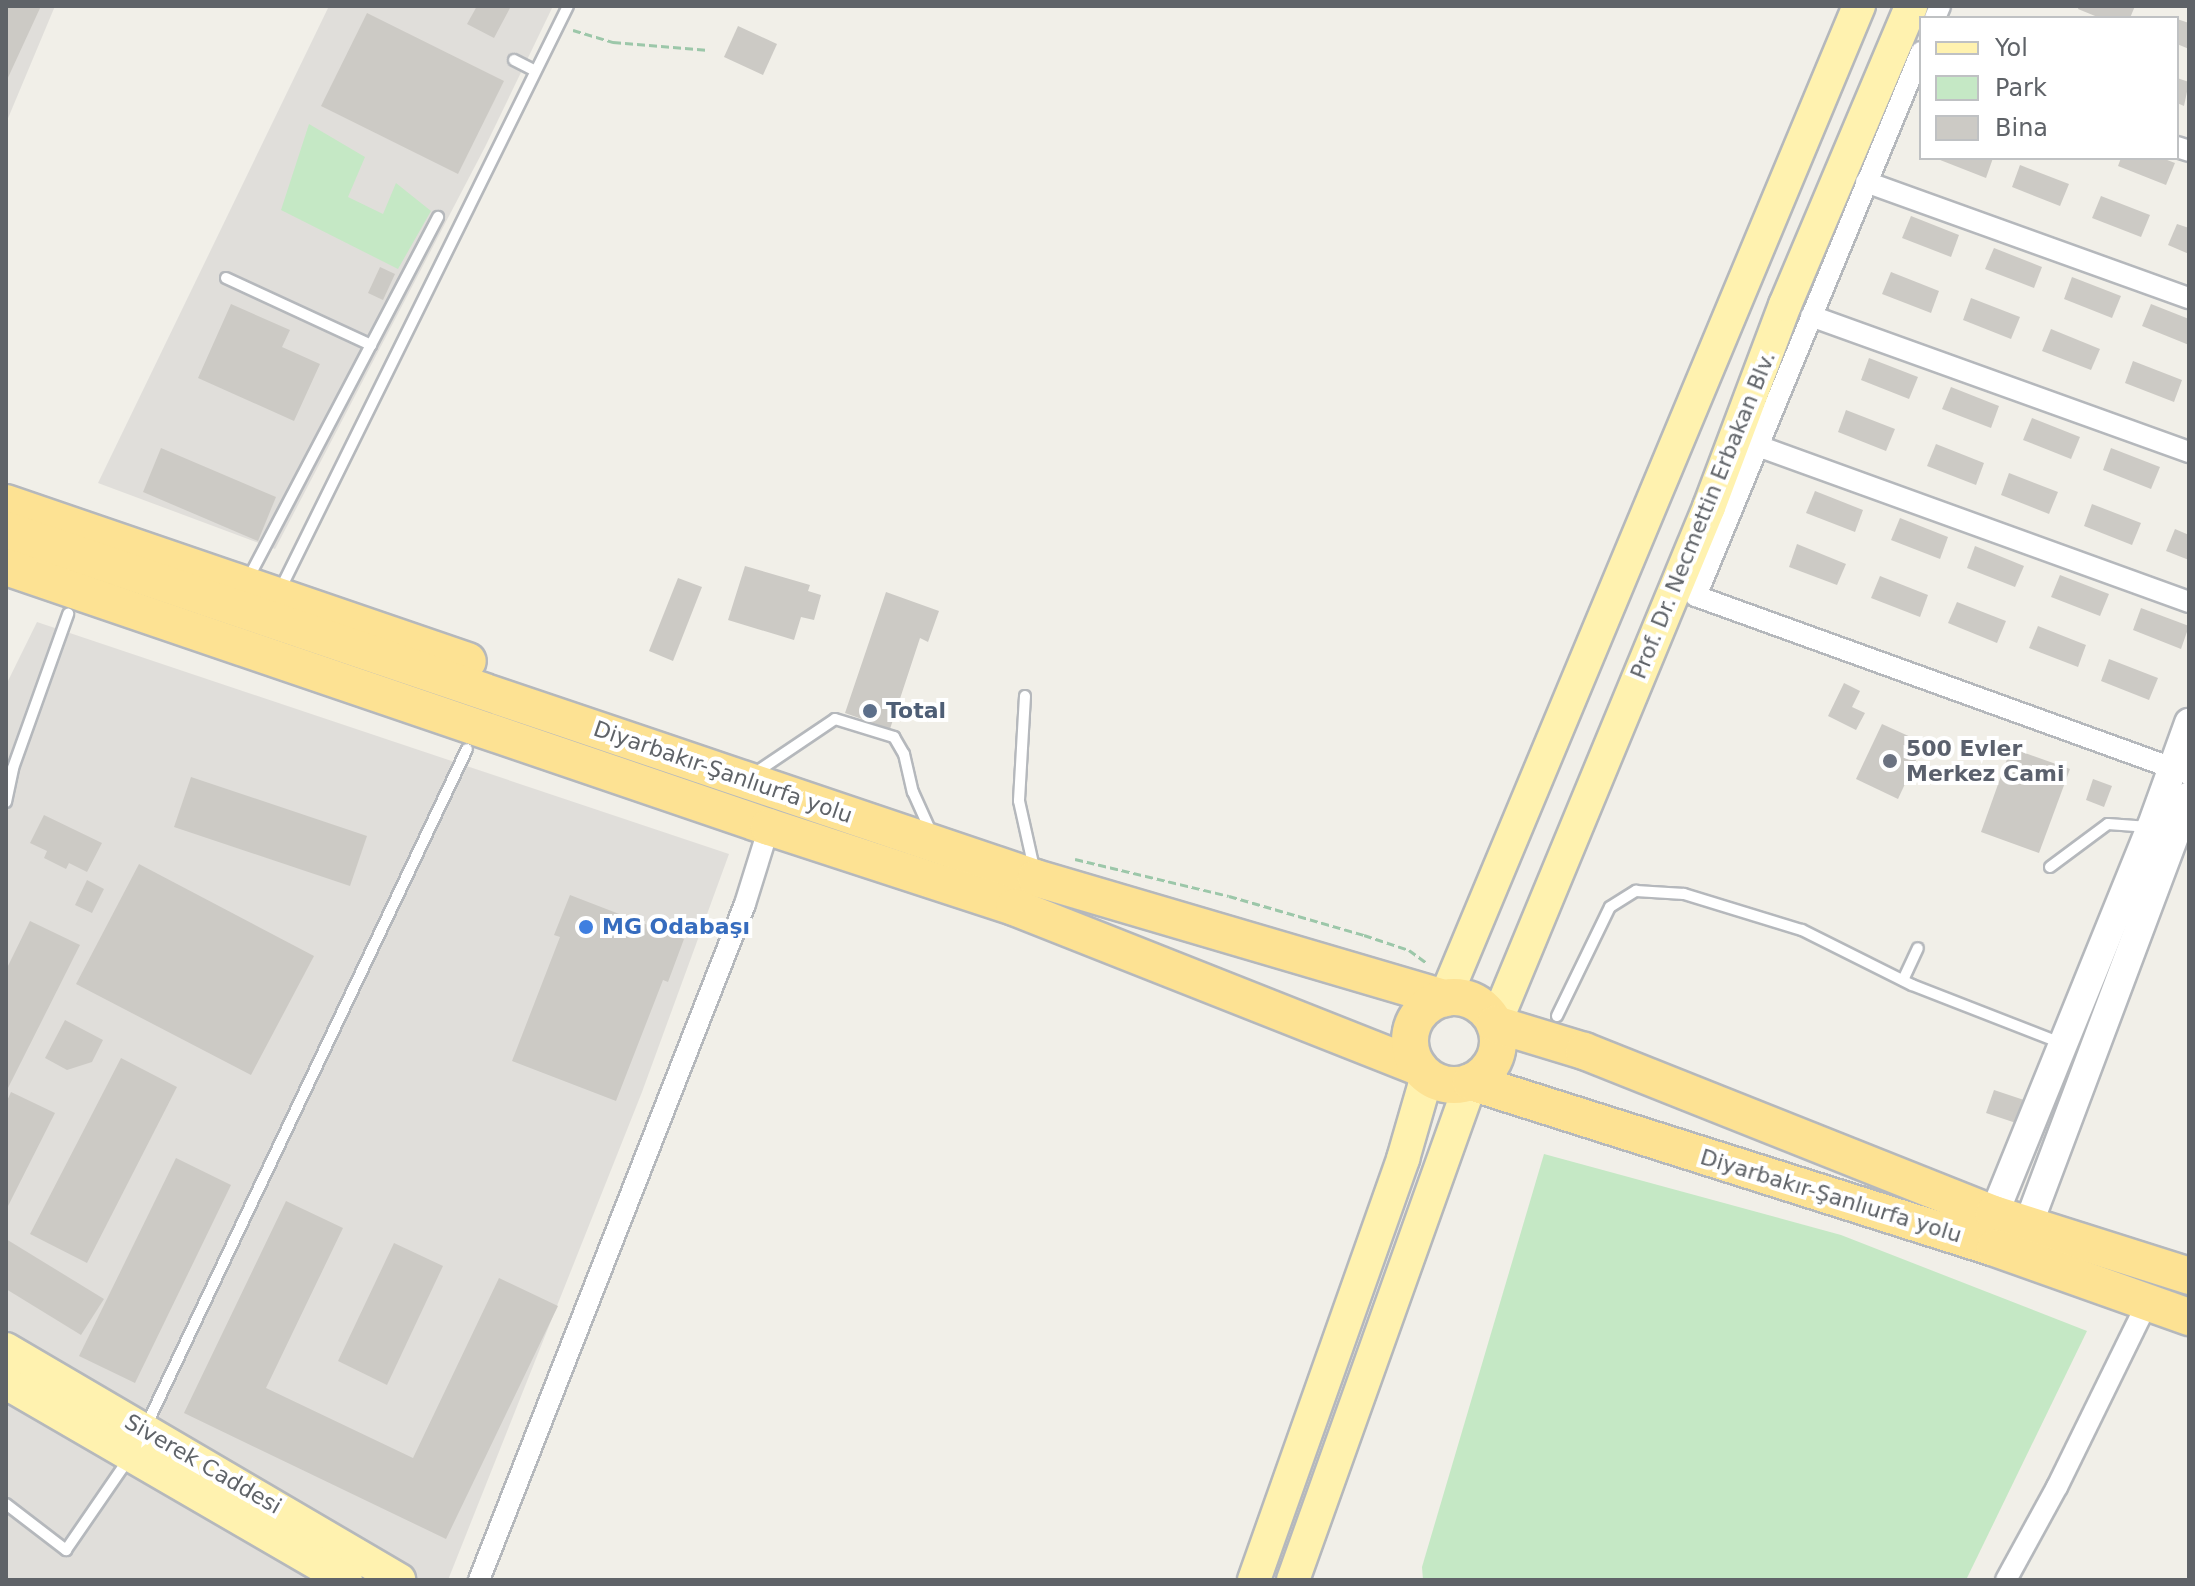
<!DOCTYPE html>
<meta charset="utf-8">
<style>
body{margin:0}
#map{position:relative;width:2195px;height:1586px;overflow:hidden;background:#f1efe8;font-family:"DejaVu Sans",sans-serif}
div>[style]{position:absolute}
.industrial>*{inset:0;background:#e0deda}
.green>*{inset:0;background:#c5e8c5}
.building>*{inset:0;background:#cccac5}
.path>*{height:3px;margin-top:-1.5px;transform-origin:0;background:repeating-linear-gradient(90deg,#9cc7a9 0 8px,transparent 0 12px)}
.roads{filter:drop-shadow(2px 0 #b5b8bc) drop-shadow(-2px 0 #b5b8bc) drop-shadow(0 2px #b5b8bc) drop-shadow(0 -2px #b5b8bc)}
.lane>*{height:10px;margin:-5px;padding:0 5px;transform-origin:5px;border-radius:5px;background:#fff}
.street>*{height:20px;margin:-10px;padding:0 10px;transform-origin:10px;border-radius:10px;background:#fff}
.secondary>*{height:28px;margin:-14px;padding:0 14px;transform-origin:14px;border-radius:14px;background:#fff}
.primary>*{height:32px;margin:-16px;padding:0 16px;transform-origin:16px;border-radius:16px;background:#fff2af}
.highway>*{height:36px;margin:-18px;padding:0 18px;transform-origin:18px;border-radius:18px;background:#fde293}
.highway>.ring{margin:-18px;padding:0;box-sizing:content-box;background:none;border:36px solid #fde293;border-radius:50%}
.dots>*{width:22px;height:22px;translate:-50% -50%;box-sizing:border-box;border:4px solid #fff;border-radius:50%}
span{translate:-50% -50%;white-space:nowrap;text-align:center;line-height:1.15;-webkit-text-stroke:8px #fff;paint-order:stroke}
.street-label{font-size:22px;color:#5f6368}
.service-label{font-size:22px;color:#4e5e75;font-weight:700}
.left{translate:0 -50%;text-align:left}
.worship-label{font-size:22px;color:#5b616d;font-weight:700}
.shop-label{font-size:22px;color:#366cbe;font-weight:700}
.frame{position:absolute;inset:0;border:8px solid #5f6368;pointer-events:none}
.legend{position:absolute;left:1919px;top:16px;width:260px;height:144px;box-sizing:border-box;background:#fff;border:2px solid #bfc1c3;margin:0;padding:10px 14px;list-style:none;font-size:24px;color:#5f6368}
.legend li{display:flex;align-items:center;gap:16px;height:40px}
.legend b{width:40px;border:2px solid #bfc1c3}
</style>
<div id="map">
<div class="industrial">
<i style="clip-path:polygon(6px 6px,55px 6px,6px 123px)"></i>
<i style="clip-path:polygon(329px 6px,553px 6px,485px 147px,275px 549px,98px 483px)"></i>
<i style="clip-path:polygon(37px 622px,729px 854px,642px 1092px,448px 1580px,6px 1580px,6px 685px)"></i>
</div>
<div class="green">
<i style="clip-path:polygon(309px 124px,365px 157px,348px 197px,383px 214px,396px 183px,431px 211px,398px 269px,281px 210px)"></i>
<i style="clip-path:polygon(1544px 1154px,1841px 1235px,2087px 1331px,1966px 1580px,1423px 1580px,1422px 1567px)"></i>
</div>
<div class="building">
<i style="clip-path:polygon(6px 6px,41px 6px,6px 82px)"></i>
<i style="clip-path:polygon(477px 6px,511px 6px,494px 38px,467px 24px)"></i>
<i style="clip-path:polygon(2079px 6px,2135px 6px,2130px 18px,2100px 18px,2078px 9px)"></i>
<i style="clip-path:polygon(367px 13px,504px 81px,458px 174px,321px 106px)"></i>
<i style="clip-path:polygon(2177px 19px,2189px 23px,2189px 49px,2177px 44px)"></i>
<i style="clip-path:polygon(738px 26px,777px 44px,763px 75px,724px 57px)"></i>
<i style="clip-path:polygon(2177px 78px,2189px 82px,2184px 106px,2177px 103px)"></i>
<i style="clip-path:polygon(1935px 158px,1993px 158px,1986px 178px)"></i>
<i style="clip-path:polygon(2121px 158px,2162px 158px,2175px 163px,2166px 185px,2118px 166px)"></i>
<i style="clip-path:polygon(2020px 165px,2069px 184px,2060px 206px,2012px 187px)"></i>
<i style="clip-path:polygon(2101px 196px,2150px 215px,2141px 237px,2092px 218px)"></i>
<i style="clip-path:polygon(1911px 216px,1959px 235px,1951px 257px,1902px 238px)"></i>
<i style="clip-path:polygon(2177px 224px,2189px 228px,2189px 254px,2168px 245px)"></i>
<i style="clip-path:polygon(1994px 248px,2042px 267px,2034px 288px,1985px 269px)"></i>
<i style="clip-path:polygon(380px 267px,395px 274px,383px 300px,368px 293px)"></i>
<i style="clip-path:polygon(1891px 272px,1939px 291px,1931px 313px,1882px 294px)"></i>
<i style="clip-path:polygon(2072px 277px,2121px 296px,2112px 318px,2064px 299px)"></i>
<i style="clip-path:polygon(1971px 298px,2020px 317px,2011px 339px,1963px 320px)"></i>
<i style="clip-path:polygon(231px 304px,290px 330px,282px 347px,320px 364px,294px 421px,198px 378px)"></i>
<i style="clip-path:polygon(2151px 304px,2189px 319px,2189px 345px,2142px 326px)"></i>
<i style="clip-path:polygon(2051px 329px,2100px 349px,2091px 370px,2042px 351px)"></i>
<i style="clip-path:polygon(1869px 358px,1918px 377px,1909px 399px,1861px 380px)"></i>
<i style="clip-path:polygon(2133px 361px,2182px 380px,2174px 402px,2125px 383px)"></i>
<i style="clip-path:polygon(1951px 387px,1999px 406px,1991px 428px,1942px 409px)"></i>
<i style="clip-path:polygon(1846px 410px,1895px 429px,1886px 451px,1838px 432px)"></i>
<i style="clip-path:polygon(2032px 418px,2080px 437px,2071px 459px,2023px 440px)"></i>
<i style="clip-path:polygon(1936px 444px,1984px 463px,1976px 485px,1927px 466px)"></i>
<i style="clip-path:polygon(161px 448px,276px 497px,258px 541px,143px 492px)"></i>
<i style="clip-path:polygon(2111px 448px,2160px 467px,2151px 489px,2103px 470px)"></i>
<i style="clip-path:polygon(2009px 473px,2058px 492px,2049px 514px,2001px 495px)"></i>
<i style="clip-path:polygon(1815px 491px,1863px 510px,1855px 532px,1806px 513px)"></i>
<i style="clip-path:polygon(2092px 504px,2141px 523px,2132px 545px,2084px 526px)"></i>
<i style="clip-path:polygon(1900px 518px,1948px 537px,1940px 559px,1891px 540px)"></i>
<i style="clip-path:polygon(2175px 529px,2189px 535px,2189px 560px,2166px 551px)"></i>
<i style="clip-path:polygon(1797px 544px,1846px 564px,1837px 585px,1789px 567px)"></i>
<i style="clip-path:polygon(1975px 546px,2024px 566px,2015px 587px,1967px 568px)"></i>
<i style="clip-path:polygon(745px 566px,810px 585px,808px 591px,821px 595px,814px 620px,801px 617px,794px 640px,728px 620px)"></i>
<i style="clip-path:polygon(2060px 575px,2109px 594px,2100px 616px,2051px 597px)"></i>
<i style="clip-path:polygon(1880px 576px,1928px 595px,1920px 617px,1871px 598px)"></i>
<i style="clip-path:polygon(678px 578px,702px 587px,673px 661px,649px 651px)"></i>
<i style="clip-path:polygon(886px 592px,939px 611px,928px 642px,920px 638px,890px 729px,845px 713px)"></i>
<i style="clip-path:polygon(1957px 602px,2006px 621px,1997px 643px,1948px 623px)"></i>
<i style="clip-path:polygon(2141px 608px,2189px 626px,2181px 649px,2133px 630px)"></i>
<i style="clip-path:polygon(2038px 626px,2086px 645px,2078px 667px,2029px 648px)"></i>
<i style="clip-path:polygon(2109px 659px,2158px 678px,2149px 700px,2101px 681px)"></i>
<i style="clip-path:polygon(1844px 683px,1860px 691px,1852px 707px,1865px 713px,1856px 730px,1828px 716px)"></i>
<i style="clip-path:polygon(1882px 724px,1924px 743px,1898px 799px,1856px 779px)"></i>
<i style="clip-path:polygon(2011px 748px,2070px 769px,2039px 853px,1981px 832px)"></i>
<i style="clip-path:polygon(191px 777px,367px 836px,350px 886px,174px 827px)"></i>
<i style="clip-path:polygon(2093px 779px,2112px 786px,2104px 807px,2086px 800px)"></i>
<i style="clip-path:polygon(44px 815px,102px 843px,87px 872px,69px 863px,66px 869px,44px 858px,47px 851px,30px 843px)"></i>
<i style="clip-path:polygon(139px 864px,314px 956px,251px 1075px,76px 984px)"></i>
<i style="clip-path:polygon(87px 880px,104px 889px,92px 913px,75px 905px)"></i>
<i style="clip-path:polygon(570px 895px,684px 939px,668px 982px,663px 980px,616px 1101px,512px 1061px,560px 937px,554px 935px)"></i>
<i style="clip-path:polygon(30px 921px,80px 945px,6px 1092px,6px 970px)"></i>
<i style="clip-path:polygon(65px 1020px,103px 1040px,92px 1062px,67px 1070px,45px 1058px)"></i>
<i style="clip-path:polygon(121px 1058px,177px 1087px,87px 1263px,30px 1234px)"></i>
<i style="clip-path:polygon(1994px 1090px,2024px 1100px,2016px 1123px,1986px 1113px)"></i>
<i style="clip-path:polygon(11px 1092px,55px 1113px,6px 1210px,6px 1103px)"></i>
<i style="clip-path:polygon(176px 1158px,231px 1185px,135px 1383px,79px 1356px)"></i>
<i style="clip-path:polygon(286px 1201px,343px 1228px,266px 1388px,413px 1458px,499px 1278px,558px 1306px,446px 1539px,184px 1413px)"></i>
<i style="clip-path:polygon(6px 1239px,104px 1299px,81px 1335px,6px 1289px)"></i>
<i style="clip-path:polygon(394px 1243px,443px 1266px,387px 1385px,338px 1361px)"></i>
</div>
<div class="path">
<i style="left:573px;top:30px;width:42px;rotate:16.7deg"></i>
<i style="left:613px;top:42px;width:96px;rotate:4.8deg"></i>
<i style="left:1075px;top:859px;width:158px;rotate:13.5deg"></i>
<i style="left:1229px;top:896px;width:141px;rotate:16.1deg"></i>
<i style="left:1364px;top:935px;width:47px;rotate:18.4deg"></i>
<i style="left:1409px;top:950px;width:22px;rotate:36deg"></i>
</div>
<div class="roads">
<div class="lane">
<i style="left:514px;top:60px;width:22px;rotate:27deg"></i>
<i style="left:226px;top:278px;width:160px;rotate:24.8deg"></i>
<i style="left:248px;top:579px;width:409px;rotate:-62.3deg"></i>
<i style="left:280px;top:590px;width:651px;rotate:-63.75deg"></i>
<i style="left:1025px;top:696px;width:105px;rotate:93.3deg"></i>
<i style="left:1019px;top:801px;width:69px;rotate:77.4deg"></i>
<i style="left:752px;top:775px;width:100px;rotate:-34deg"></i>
<i style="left:835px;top:719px;width:62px;rotate:17deg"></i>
<i style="left:894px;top:737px;width:20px;rotate:60deg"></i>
<i style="left:904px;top:754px;width:39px;rotate:77deg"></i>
<i style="left:913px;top:792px;width:44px;rotate:65.8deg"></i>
<i style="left:6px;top:802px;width:35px;rotate:-78deg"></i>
<i style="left:13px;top:768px;width:164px;rotate:-70.3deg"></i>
<i style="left:2050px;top:867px;width:72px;rotate:-36.6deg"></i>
<i style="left:2108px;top:824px;width:41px;rotate:4.2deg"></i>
<i style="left:1903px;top:980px;width:35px;rotate:-65deg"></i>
<i style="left:1557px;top:1016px;width:121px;rotate:-64.1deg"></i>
<i style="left:1610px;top:907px;width:31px;rotate:-32deg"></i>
<i style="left:1636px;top:891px;width:48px;rotate:3.6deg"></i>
<i style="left:1684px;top:894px;width:123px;rotate:17deg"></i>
<i style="left:1802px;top:930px;width:123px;rotate:26.6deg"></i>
<i style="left:1912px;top:985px;width:160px;rotate:21.3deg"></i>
<i style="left:146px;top:1426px;width:749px;rotate:-64.63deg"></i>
<i style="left:6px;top:1504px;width:76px;rotate:37.5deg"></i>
<i style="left:66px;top:1550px;width:113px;rotate:-55.5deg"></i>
</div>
<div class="street">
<i style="left:1935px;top:18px;width:13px;rotate:-67deg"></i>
<i style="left:1921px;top:52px;width:589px;rotate:112.47deg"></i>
<i style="left:1696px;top:596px;width:524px;rotate:19.85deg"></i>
<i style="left:2177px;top:147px;width:13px;rotate:18deg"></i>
<i style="left:1866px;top:182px;width:343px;rotate:19.8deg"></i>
<i style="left:1811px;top:316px;width:402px;rotate:19.8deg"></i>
<i style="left:1758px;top:446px;width:458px;rotate:19.9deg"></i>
<i style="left:479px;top:1580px;width:726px;rotate:-68.52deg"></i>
<i style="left:745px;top:904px;width:81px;rotate:-72.7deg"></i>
<i style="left:2006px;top:1580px;width:106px;rotate:-61.3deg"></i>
<i style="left:2057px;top:1487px;width:207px;rotate:-63.9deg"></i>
</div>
<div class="secondary">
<i style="left:1994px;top:1214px;width:417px;rotate:-67.9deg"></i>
<i style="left:2151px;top:828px;width:112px;rotate:-70.1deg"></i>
<i style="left:2028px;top:1225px;width:458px;rotate:-69.4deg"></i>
</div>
<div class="primary">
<i style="left:1445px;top:998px;width:1075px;rotate:-67.35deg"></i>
<i style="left:1495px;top:1024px;width:560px;rotate:-67.51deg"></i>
<i style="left:1709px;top:507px;width:216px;rotate:-69.4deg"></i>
<i style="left:1785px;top:305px;width:324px;rotate:-67.1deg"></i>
<i style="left:6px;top:1349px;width:456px;rotate:30.4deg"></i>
<i style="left:6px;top:1383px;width:393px;rotate:30.1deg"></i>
<i style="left:1254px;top:1580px;width:447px;rotate:-70.5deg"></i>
<i style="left:1403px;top:1159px;width:86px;rotate:-73.9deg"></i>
<i style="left:1293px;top:1580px;width:529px;rotate:-70.33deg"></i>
</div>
<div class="highway">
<i style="left:6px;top:503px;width:488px;rotate:18.9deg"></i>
<i style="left:6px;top:530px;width:1087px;rotate:18.67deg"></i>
<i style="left:1036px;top:878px;width:426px;rotate:16.4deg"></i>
<i style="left:6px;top:567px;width:806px;rotate:18.82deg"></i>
<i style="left:769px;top:827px;width:258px;rotate:18.1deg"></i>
<i style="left:1014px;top:907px;width:435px;rotate:21.6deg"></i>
<i class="ring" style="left:1410px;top:997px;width:52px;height:52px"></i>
<i style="left:1495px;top:1024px;width:93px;rotate:16.9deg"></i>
<i style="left:1584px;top:1051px;width:441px;rotate:21.7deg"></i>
<i style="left:1994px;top:1214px;width:205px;rotate:17.6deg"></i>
<i style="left:1471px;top:1082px;width:550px;rotate:17.58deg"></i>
<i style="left:1995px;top:1248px;width:206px;rotate:19.6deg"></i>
</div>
</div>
<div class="dots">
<i style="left:870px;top:711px;background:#5c6f8a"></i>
<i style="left:1890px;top:761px;background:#6b7280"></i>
<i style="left:586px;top:927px;background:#3f7fe0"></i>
</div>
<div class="street-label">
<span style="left:1703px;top:515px;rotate:-68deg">Prof. Dr. Necmettin Erbakan Blv.</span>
<span style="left:723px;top:772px;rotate:19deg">Diyarbakır-Şanlıurfa yolu</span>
<span style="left:1831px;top:1196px;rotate:17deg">Diyarbakır-Şanlıurfa yolu</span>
<span style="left:203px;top:1464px;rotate:30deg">Siverek Caddesi</span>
</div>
<div class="service-label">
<span class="left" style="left:886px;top:711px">Total</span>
</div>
<div class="worship-label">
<span class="left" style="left:1906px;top:761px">500 Evler<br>Merkez Cami</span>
</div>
<div class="shop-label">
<span class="left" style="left:602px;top:927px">MG Odabaşı</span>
</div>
<div class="frame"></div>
<ul class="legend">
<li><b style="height:10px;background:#fff2af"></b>Yol</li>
<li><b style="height:22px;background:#c5e8c5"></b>Park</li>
<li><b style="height:22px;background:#cccac5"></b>Bina</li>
</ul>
</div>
